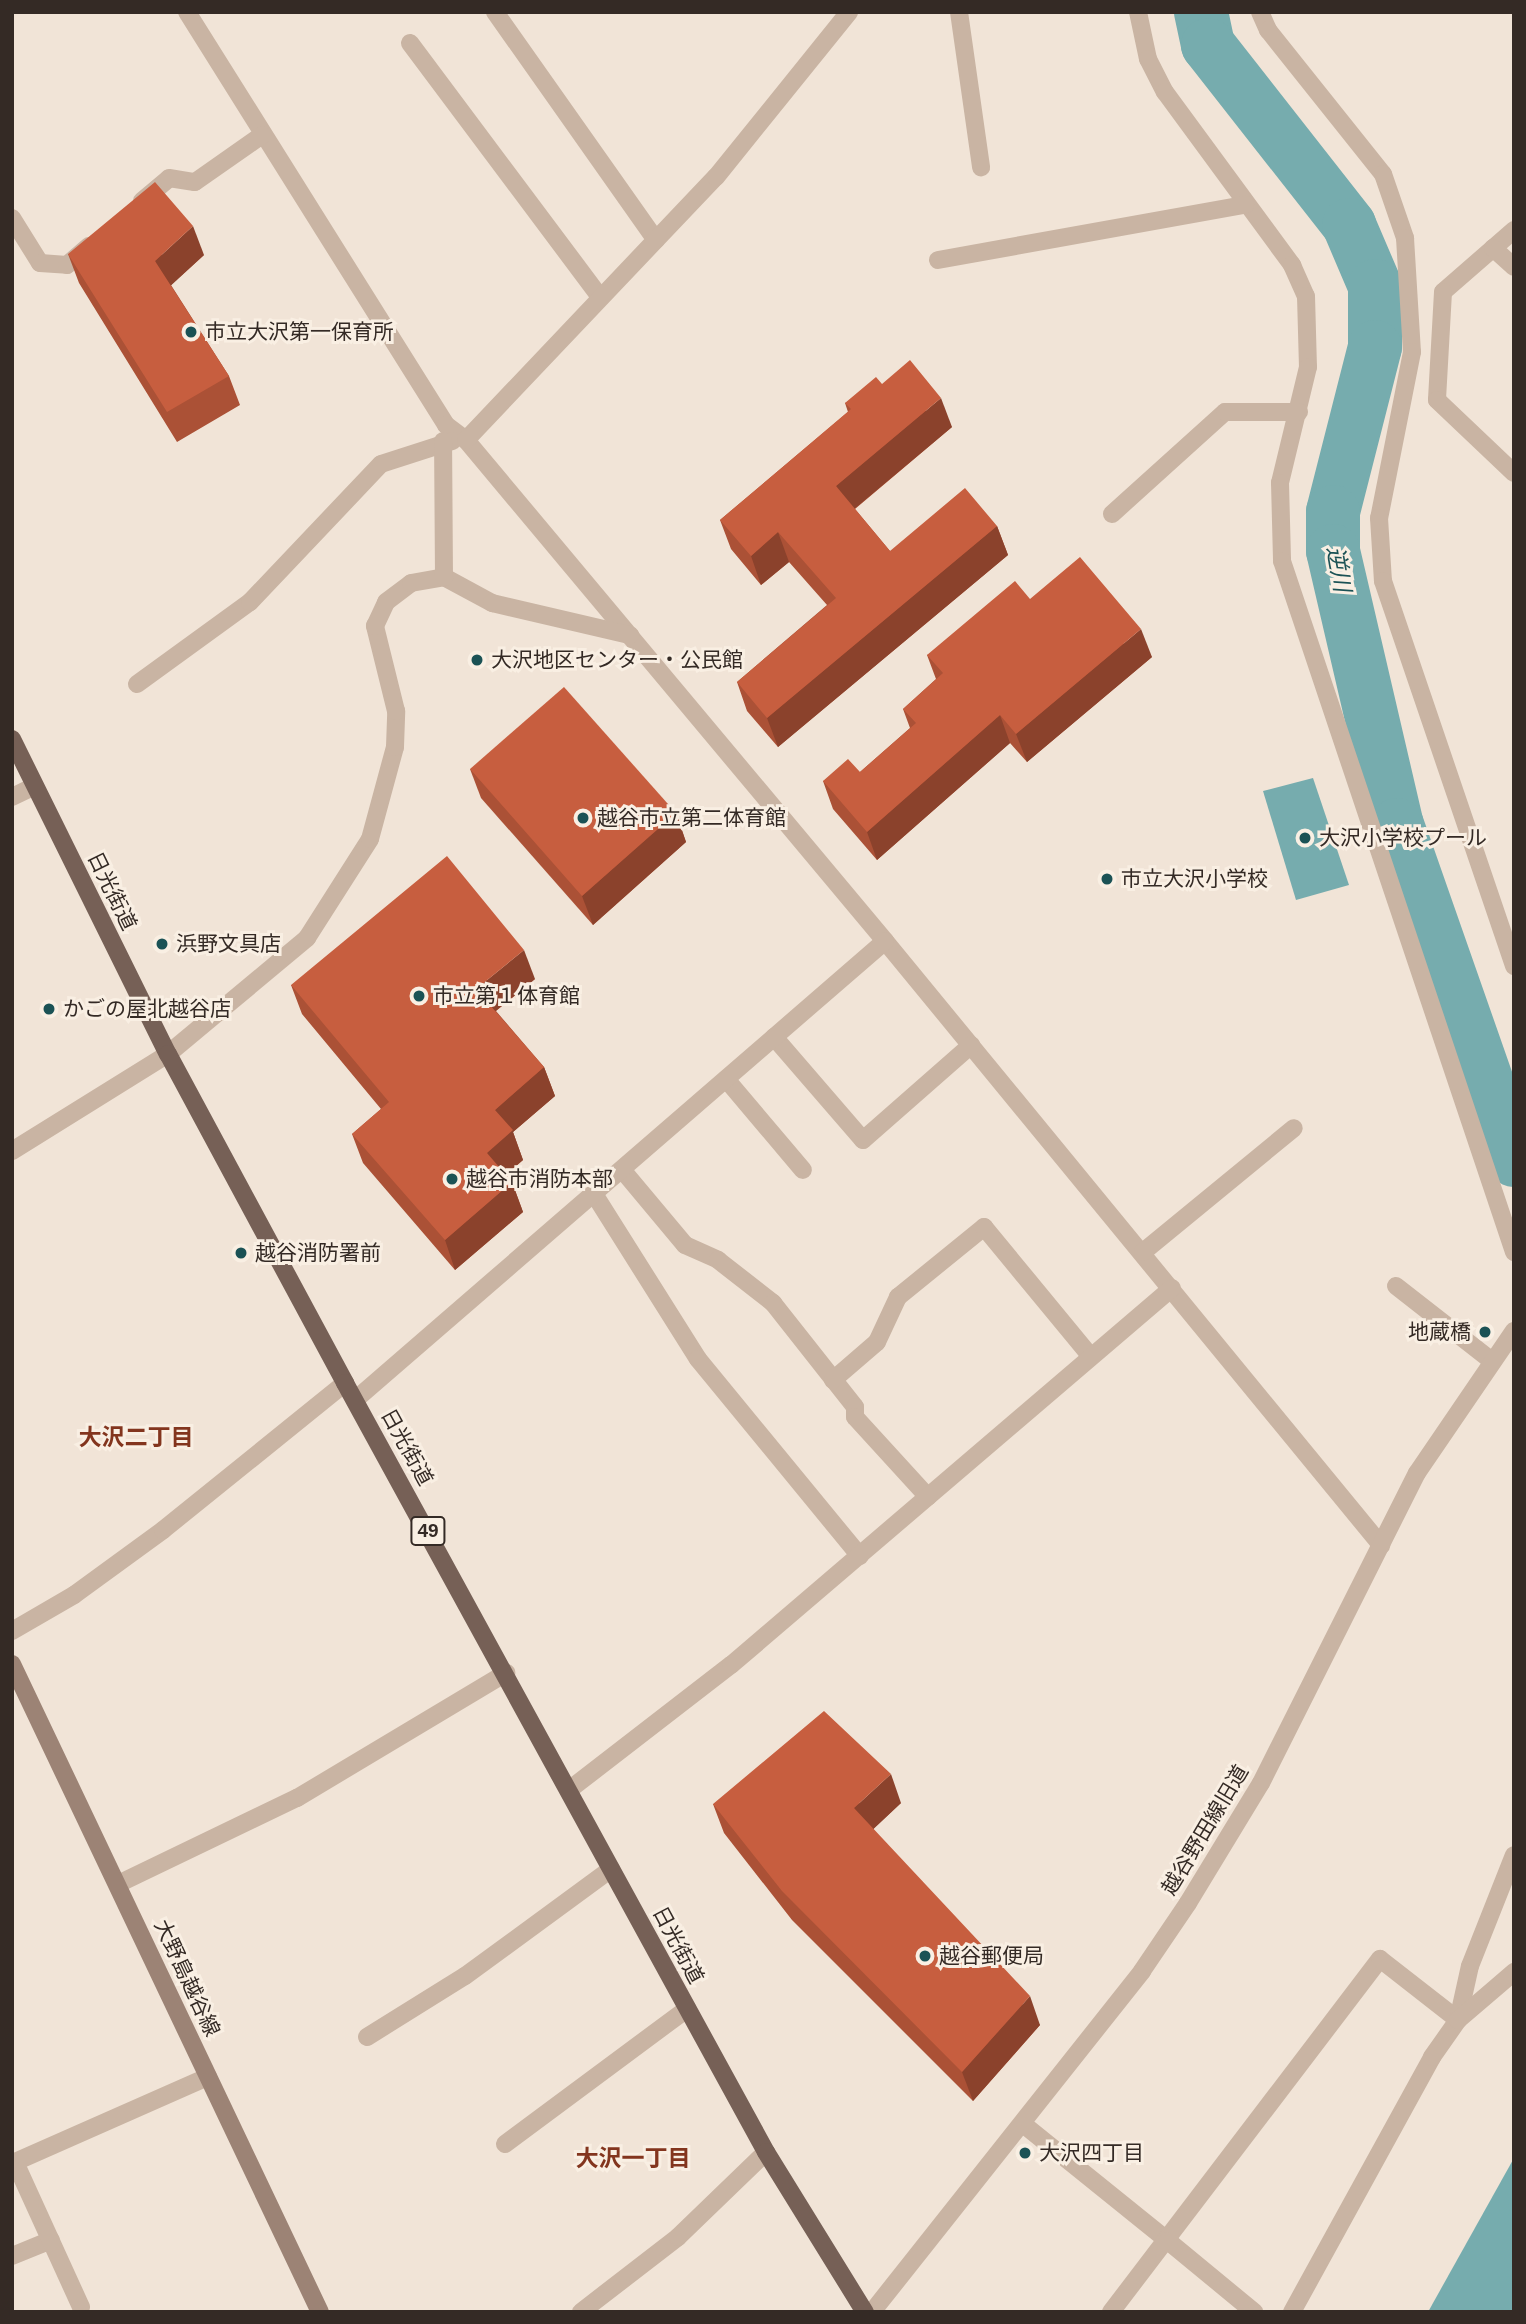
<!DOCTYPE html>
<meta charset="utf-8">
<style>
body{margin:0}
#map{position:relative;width:1526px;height:2324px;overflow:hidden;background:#f1e4d7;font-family:Helvetica,"Noto Sans JP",sans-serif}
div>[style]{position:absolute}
.water>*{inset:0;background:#76acae}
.river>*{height:54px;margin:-27px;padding:0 27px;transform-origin:27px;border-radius:27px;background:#76acae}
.service>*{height:18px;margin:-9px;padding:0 9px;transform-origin:9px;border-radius:9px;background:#c9b4a3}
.minor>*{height:18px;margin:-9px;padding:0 9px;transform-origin:9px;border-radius:9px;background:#c9b4a3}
.tertiary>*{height:18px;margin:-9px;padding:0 9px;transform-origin:9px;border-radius:9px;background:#c9b4a3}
.secondary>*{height:18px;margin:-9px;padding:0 9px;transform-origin:9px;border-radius:9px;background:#9c8375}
.primary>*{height:18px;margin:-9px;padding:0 9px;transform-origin:9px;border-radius:9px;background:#766056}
.wall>*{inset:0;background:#ab5136}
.shaded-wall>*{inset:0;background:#8b422c}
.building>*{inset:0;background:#c75e3f}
.dots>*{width:19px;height:19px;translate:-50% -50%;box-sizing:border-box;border:4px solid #f9efe3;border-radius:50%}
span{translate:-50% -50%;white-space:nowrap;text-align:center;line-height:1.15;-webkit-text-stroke:6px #f9efe3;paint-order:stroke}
.shield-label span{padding:2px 5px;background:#f9efe3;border:2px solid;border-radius:5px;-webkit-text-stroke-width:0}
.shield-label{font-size:19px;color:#342a25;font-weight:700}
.poi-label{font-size:21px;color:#342a25}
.left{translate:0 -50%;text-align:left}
.right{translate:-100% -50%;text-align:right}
.street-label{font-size:21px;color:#342a25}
.water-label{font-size:23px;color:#1b5255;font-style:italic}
.neighbourhood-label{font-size:23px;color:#83351e;font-weight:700}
.frame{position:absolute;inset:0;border:14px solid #342a25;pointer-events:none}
</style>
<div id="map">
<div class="water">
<i style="clip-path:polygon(1313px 778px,1349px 885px,1296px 900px,1263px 791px)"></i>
<i style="clip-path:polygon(1514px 2158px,1514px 2312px,1428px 2312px)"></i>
</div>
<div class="river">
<i style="left:1201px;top:12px;width:34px;rotate:78deg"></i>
<i style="left:1208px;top:45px;width:229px;rotate:51.9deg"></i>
<i style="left:1349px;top:225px;width:66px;rotate:66.9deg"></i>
<i style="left:1375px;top:286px;width:61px;rotate:90deg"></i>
<i style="left:1375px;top:347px;width:170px;rotate:104.3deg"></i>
<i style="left:1333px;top:512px;width:39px;rotate:90deg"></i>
<i style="left:1333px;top:551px;width:281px;rotate:76.9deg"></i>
<i style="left:1397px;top:825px;width:355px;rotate:70.7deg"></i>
</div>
<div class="service">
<i style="left:495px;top:12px;width:279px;rotate:54.8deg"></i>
<i style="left:410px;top:43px;width:317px;rotate:53.2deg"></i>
<i style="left:12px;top:797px;width:25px;rotate:-26deg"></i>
<i style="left:367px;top:2037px;width:115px;rotate:-31.9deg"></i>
<i style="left:465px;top:1976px;width:181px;rotate:-36.2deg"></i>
<i style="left:1023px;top:2124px;width:186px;rotate:38.9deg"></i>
<i style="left:505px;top:2144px;width:227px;rotate:-36.6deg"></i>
<i style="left:12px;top:2256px;width:42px;rotate:-22.3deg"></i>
<i style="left:81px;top:2307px;width:159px;rotate:-114.5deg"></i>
<i style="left:15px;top:2162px;width:211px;rotate:-23.8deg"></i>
<i style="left:581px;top:2312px;width:123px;rotate:-37.7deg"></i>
<i style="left:678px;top:2237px;width:122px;rotate:-44deg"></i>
<i style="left:1111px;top:2312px;width:444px;rotate:-52.7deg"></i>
<i style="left:1380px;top:1959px;width:99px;rotate:38deg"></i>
</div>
<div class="minor">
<i style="left:187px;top:12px;width:487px;rotate:57.9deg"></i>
<i style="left:446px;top:425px;width:25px;rotate:37deg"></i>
<i style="left:466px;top:440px;width:653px;rotate:50.09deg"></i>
<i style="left:885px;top:941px;width:782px;rotate:50.61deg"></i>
<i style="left:959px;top:12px;width:157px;rotate:81.9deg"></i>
<i style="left:1138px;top:12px;width:48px;rotate:78deg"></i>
<i style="left:1148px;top:59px;width:37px;rotate:63deg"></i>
<i style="left:1165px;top:92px;width:215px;rotate:53.7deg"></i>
<i style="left:1292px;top:265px;width:34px;rotate:66deg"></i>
<i style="left:1306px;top:296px;width:71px;rotate:88.4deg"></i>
<i style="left:1308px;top:367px;width:119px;rotate:103.6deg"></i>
<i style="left:1280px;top:483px;width:78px;rotate:88.5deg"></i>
<i style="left:1282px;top:561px;width:729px;rotate:71.44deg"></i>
<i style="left:1260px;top:12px;width:20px;rotate:66deg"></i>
<i style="left:1268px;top:30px;width:184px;rotate:51.4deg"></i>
<i style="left:1383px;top:174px;width:68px;rotate:71deg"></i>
<i style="left:1405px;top:238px;width:114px;rotate:86.5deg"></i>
<i style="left:1412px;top:352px;width:169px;rotate:101.2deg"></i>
<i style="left:1379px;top:518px;width:63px;rotate:86.4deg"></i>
<i style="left:1383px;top:581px;width:407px;rotate:71.2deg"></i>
<i style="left:142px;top:201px;width:35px;rotate:-40deg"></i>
<i style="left:169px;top:178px;width:26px;rotate:9deg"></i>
<i style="left:195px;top:182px;width:82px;rotate:-35deg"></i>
<i style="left:12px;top:218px;width:53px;rotate:58.1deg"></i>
<i style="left:40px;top:263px;width:27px;rotate:4deg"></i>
<i style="left:67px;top:265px;width:29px;rotate:-41deg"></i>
<i style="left:1514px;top:230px;width:94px;rotate:138.9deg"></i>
<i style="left:1443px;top:292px;width:108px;rotate:93.2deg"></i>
<i style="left:1437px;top:400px;width:106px;rotate:43.5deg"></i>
<i style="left:1493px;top:248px;width:28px;rotate:42deg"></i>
<i style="left:938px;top:260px;width:312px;rotate:-10.2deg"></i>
<i style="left:1112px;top:514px;width:152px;rotate:-42.1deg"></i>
<i style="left:1225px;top:412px;width:74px"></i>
<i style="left:444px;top:577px;width:55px;rotate:28.4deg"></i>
<i style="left:492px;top:603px;width:142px;rotate:13.1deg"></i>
<i style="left:137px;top:684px;width:140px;rotate:-36deg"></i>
<i style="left:250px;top:602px;width:190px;rotate:-46.5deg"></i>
<i style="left:381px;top:464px;width:75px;rotate:-17.9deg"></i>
<i style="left:774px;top:1037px;width:136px;rotate:49.2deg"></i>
<i style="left:863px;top:1140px;width:144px;rotate:-41.3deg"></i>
<i style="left:168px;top:1054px;width:181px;rotate:-39.8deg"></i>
<i style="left:307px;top:938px;width:117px;rotate:-57.5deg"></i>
<i style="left:370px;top:839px;width:95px;rotate:-74.8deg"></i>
<i style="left:395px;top:747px;width:36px;rotate:-88deg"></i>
<i style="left:396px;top:711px;width:88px;rotate:-103.9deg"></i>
<i style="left:375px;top:626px;width:26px;rotate:-65deg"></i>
<i style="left:386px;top:602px;width:31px;rotate:-37deg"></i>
<i style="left:411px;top:583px;width:34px;rotate:-10deg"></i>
<i style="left:444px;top:577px;width:136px;rotate:-90.4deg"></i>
<i style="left:726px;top:1079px;width:119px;rotate:49.8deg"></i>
<i style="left:624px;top:1172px;width:95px;rotate:50.1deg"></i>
<i style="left:685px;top:1245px;width:36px;rotate:24deg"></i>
<i style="left:718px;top:1260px;width:70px;rotate:38deg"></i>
<i style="left:773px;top:1303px;width:132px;rotate:51.7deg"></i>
<i style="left:855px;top:1407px;width:10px;rotate:90deg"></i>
<i style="left:855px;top:1417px;width:108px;rotate:47.6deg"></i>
<i style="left:596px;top:1197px;width:191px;rotate:57.8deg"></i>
<i style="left:698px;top:1359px;width:255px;rotate:50.6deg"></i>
<i style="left:1143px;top:1252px;width:195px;rotate:-39.4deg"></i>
<i style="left:1396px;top:1286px;width:122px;rotate:38deg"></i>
<i style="left:833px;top:1380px;width:58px;rotate:-40.8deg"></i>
<i style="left:877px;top:1342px;width:50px;rotate:-65deg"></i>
<i style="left:898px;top:1297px;width:111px;rotate:-39.1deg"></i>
<i style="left:984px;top:1227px;width:168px;rotate:50.5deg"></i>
<i style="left:355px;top:1400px;width:701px;rotate:-40.89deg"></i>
<i style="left:12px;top:1631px;width:72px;rotate:-30.1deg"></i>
<i style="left:74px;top:1595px;width:110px;rotate:-36.1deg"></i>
<i style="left:163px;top:1530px;width:234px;rotate:-38.9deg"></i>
<i style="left:569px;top:1790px;width:205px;rotate:-37.7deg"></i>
<i style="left:731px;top:1665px;width:580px;rotate:-40.53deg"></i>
<i style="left:118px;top:1884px;width:199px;rotate:-25.7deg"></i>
<i style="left:297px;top:1798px;width:244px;rotate:-30.9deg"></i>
<i style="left:1458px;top:2020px;width:55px;rotate:-77.5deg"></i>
<i style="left:1470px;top:1966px;width:119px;rotate:-68.4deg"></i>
<i style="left:1168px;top:2241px;width:112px;rotate:39.5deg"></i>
<i style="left:1292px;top:2312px;width:291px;rotate:-61.2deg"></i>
<i style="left:1432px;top:2057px;width:45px;rotate:-54.9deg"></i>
<i style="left:1458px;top:2020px;width:74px;rotate:-40.6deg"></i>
</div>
<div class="tertiary">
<i style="left:466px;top:440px;width:363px;rotate:-46.5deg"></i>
<i style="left:716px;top:177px;width:212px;rotate:-51.1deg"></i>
<i style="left:12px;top:1151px;width:184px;rotate:-31.9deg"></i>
<i style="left:872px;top:2312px;width:435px;rotate:-51.6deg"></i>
<i style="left:1142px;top:1971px;width:82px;rotate:-55.9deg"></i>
<i style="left:1188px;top:1903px;width:140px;rotate:-58.7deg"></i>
<i style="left:1261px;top:1783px;width:347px;rotate:-63.3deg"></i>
<i style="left:1417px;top:1473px;width:172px;rotate:-55.7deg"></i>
</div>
<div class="secondary">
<i style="left:12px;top:1664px;width:717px;rotate:64.58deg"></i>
</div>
<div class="primary">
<i style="left:12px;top:739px;width:352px;rotate:63.7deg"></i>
<i style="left:168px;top:1054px;width:374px;rotate:61.7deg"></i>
<i style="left:345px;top:1383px;width:877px;rotate:61.3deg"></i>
<i style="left:766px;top:2152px;width:188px;rotate:58.3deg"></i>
</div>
<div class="wall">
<i style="clip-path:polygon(68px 254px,204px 255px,171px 285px,229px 376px,240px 405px,177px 442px,79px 283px)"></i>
<i style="clip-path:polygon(882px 384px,952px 427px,855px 509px,890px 551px,997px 526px,1008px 555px,778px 747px,747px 711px,737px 682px,827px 605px,789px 562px,761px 585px,731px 549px,720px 520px,848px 412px,845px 403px)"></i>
<i style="clip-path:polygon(1030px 599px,1152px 657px,1027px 762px,1010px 743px,877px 860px,833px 809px,823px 781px,860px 772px,910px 728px,903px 709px,936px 679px,927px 655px)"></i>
<i style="clip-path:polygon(470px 769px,676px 813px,686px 842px,593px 925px,481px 798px)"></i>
<i style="clip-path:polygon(535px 979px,496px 1011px,544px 1067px,555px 1096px,513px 1132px,523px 1160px,506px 1175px,512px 1182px,523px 1212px,455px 1270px,363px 1163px,352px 1134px,381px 1109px,302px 1014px,291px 985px)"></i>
<i style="clip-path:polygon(901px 1803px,873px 1829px,1040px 2025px,973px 2101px,792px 1920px,724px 1833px,713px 1804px)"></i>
</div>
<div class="shaded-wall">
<i style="clip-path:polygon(193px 226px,204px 255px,166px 290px,155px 261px)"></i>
<i style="clip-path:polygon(941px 398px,952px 427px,847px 515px,836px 486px)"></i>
<i style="clip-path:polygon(997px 526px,1008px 555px,778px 747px,767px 718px)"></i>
<i style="clip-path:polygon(778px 532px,789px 562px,761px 585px,751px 556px)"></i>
<i style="clip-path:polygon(1141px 629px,1152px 657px,1027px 762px,1016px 734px)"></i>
<i style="clip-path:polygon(1000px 715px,1010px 743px,877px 860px,867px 832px)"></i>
<i style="clip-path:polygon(676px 813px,686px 842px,593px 925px,582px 896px)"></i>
<i style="clip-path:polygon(524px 950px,535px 979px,487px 1018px,476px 989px)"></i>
<i style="clip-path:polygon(544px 1067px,555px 1096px,513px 1132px,523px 1160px,497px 1182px,487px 1153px,495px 1110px)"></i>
<i style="clip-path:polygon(512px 1182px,523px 1212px,455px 1270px,445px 1240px)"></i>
<i style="clip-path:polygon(891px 1774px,901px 1803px,865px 1837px,854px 1808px)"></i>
<i style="clip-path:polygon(1030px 1996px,1040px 2025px,973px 2101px,962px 2072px)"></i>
</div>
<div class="building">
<i style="clip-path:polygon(155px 182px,193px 226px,155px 261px,229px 376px,167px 412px,68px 254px)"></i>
<i style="clip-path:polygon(910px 360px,941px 398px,836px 486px,890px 551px,965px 488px,997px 526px,767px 718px,737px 682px,836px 598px,778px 532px,751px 556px,720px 520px,851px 409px,845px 403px,876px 377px,882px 384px)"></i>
<i style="clip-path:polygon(1080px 557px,1141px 629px,1016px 734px,1000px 715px,867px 832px,823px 781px,848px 759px,860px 772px,916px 723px,903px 709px,943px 673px,927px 655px,1015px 581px,1030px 599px)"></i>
<i style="clip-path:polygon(564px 687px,676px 813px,582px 896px,470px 769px)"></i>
<i style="clip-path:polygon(447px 856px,524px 950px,476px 989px,544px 1067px,495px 1110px,513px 1130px,487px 1153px,512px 1182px,445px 1240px,352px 1134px,389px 1102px,291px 985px)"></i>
<i style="clip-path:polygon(824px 1711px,891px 1774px,854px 1808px,1030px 1996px,962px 2072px,782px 1891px,713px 1804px)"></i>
</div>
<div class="dots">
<i style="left:191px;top:332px;background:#1b5255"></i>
<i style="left:477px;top:660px;background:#1b5255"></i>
<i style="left:583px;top:818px;background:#1b5255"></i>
<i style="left:1305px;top:838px;background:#1b5255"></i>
<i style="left:1107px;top:879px;background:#1b5255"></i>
<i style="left:162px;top:944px;background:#1b5255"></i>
<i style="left:419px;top:996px;background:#1b5255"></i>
<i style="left:49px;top:1009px;background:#1b5255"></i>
<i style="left:452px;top:1179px;background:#1b5255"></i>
<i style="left:241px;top:1253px;background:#1b5255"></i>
<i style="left:1485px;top:1332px;background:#1b5255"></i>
<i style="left:925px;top:1956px;background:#1b5255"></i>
<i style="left:1025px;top:2153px;background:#1b5255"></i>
</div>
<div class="shield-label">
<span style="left:428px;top:1531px">49</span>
</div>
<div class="poi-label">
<span class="left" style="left:205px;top:332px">市立大沢第一保育所</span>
<span class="left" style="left:491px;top:660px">大沢地区センター・公民館</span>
<span class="left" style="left:597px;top:818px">越谷市立第二体育館</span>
<span class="left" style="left:1319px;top:838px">大沢小学校プール</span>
<span class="left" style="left:1121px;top:879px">市立大沢小学校</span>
<span class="left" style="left:176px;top:944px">浜野文具店</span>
<span class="left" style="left:433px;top:996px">市立第１体育館</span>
<span class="left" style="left:63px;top:1009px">かごの屋北越谷店</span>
<span class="left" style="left:466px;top:1179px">越谷市消防本部</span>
<span class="left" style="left:255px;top:1253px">越谷消防署前</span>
<span class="right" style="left:1471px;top:1332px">地蔵橋</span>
<span class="left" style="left:939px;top:1956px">越谷郵便局</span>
<span class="left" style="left:1039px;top:2153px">大沢四丁目</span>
</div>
<div class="street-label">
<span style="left:112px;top:891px;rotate:64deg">日光街道</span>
<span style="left:407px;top:1447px;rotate:61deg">日光街道</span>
<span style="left:1205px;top:1830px;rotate:-59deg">越谷野田線旧道</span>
<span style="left:678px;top:1945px;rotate:62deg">日光街道</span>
<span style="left:187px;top:1978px;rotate:65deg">大野島越谷線</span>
</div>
<div class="water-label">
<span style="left:1339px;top:569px;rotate:80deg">逆川</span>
</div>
<div class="neighbourhood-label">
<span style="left:136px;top:1437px">大沢二丁目</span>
<span style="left:633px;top:2158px">大沢一丁目</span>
</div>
<div class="frame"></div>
</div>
